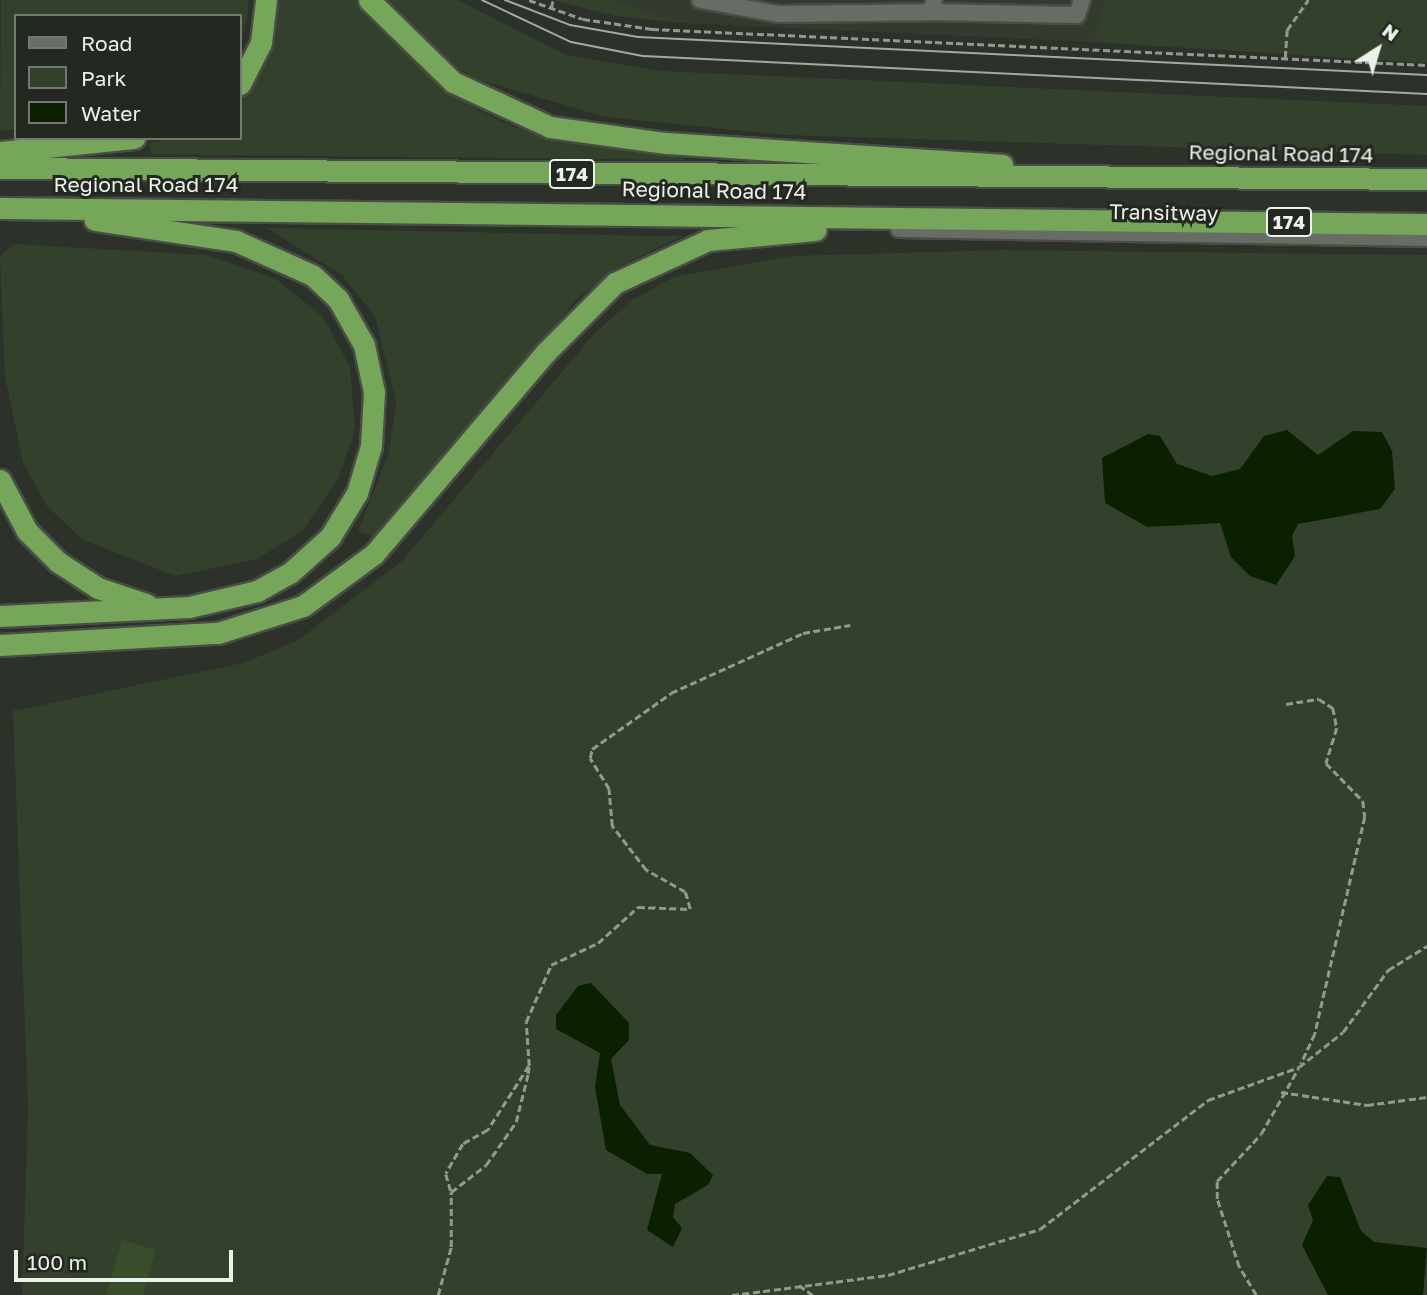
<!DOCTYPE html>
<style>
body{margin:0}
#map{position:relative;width:1427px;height:1295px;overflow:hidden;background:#2c322a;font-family:"Golos Text",sans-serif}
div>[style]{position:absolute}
.built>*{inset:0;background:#323b2d}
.green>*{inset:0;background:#33412c}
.water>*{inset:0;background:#0b1f01}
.building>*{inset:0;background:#374d2b}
.path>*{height:2.5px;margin-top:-1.25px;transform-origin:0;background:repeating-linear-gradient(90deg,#949892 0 7px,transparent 0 10.5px)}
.roads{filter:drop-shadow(2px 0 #494d46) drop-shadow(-2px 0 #494d46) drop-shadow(0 2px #494d46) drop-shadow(0 -2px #494d46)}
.minor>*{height:16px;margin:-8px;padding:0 8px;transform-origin:8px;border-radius:8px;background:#676d64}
.highway>*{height:21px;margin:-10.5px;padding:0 10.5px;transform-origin:10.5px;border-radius:10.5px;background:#75a659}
.tram>*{height:2px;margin:-1px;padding:0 1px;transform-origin:1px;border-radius:1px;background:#a5a9a3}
span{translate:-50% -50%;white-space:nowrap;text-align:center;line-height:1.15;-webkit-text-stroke:6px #232820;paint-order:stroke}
.shield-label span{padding:2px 5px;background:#232820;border:2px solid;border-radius:5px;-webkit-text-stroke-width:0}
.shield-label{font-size:19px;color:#ecefea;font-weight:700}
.street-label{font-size:21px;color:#ecefea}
.legend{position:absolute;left:14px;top:14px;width:228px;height:126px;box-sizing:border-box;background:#232820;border:2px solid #737871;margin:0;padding:9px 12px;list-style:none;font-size:21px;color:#ecefea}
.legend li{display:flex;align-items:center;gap:14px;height:35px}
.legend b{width:35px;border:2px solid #737871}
.north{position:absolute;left:1343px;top:14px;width:70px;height:70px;-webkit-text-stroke:5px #232820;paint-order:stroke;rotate:37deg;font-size:19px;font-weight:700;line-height:28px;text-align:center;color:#ecefea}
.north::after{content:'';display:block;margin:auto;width:24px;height:32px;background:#ecefea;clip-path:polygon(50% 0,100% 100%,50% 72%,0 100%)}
.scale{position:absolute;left:14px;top:1250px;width:219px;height:32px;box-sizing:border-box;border:4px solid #ecefea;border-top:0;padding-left:9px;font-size:21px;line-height:24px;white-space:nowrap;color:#ecefea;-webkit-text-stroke:5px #232820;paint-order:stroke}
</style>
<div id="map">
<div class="built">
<i style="clip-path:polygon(612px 0,1105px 0,1093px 42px,681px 23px)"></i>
</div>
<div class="green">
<i style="clip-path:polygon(1px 0,248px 0,248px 14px,240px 46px,240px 16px,16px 16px,16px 129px,0 131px)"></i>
<i style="clip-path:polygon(275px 0,356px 0,433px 78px,481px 112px,519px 129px,578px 142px,685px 150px,684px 160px,151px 154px,149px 143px,170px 138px,240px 138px,240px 100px,265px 61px)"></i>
<i style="clip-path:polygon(385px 0,458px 0,566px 55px,661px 71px,1427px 106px,1427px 155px,785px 135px,605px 117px,477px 79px,447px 62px)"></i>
<i style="clip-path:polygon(552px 0,612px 0,681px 23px,615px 16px)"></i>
<i style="clip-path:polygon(1105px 0,1427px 0,1427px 63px,1093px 42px)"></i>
<i style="clip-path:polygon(267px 228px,649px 236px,682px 236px,618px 267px,578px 298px,375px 537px,358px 531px,389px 453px,396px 402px,375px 316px,342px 275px)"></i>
<i style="clip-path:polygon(13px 244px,207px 255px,276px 279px,323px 317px,350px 367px,355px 429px,338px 479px,303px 530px,257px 559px,176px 576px,83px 540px,47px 506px,23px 462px,5px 377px,0 257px)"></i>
<i style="clip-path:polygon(1004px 250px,1427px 255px,1427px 1295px,22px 1295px,28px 1108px,13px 711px,243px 663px,297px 641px,402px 561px,594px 334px,632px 300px,674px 277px,791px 256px)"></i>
</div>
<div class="water">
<i style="clip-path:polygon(1287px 430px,1318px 455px,1353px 431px,1382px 432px,1392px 451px,1395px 489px,1380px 509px,1298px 524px,1292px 536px,1295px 556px,1276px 585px,1250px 576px,1231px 557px,1220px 523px,1147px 527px,1105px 503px,1102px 458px,1148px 434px,1160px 436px,1177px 464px,1212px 476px,1240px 469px,1264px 436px)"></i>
<i style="clip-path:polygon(591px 983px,629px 1023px,629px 1040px,611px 1059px,620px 1105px,650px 1145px,690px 1153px,713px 1175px,708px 1185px,675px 1204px,673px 1217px,682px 1228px,673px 1247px,647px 1230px,662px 1174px,647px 1174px,606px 1150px,595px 1087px,600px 1053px,556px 1029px,556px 1015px,578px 986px)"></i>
<i style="clip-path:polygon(1327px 1176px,1340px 1177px,1361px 1231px,1374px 1242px,1427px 1248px,1423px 1295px,1328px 1295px,1302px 1245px,1313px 1220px,1308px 1205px)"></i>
</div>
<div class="building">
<i style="clip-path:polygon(122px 1240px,156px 1250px,143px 1295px,106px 1295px)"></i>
</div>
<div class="path">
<i style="left:529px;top:0;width:57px;rotate:19.4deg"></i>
<i style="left:583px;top:19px;width:70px;rotate:8.2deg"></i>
<i style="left:652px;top:29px;width:776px;rotate:2.66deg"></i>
<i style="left:551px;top:8px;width:8px;rotate:-76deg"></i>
<i style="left:1285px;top:58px;width:28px;rotate:-86deg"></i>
<i style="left:1287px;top:30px;width:37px;rotate:-55deg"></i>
<i style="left:1286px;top:704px;width:33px;rotate:-9deg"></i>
<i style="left:1319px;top:699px;width:17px;rotate:33deg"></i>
<i style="left:1333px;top:708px;width:20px;rotate:79deg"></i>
<i style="left:1337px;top:728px;width:37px;rotate:107deg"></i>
<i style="left:1326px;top:763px;width:53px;rotate:45.8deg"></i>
<i style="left:1363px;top:801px;width:16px;rotate:83deg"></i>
<i style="left:1365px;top:817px;width:223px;rotate:103deg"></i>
<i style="left:1315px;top:1034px;width:33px;rotate:115deg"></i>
<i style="left:529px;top:1066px;width:76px;rotate:122.6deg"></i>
<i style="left:488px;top:1130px;width:29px;rotate:151deg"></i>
<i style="left:463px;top:1144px;width:34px;rotate:120deg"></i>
<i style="left:446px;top:1174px;width:19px;rotate:74deg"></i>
<i style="left:451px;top:1192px;width:44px;rotate:-37.6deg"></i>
<i style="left:486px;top:1165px;width:52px;rotate:-55.1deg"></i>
<i style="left:516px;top:1122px;width:49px;rotate:-76deg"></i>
<i style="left:528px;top:1074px;width:8px;rotate:-83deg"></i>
<i style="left:529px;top:1066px;width:44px;rotate:-93.9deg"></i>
<i style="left:526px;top:1022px;width:62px;rotate:-66.3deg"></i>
<i style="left:551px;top:965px;width:52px;rotate:-25.1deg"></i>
<i style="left:598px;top:943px;width:54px;rotate:-42deg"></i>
<i style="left:638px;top:907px;width:52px;rotate:2.2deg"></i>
<i style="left:690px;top:909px;width:18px;rotate:-106deg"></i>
<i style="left:685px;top:892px;width:45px;rotate:-150.6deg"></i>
<i style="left:646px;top:870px;width:56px;rotate:-127.7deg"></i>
<i style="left:612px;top:826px;width:37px;rotate:-95deg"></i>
<i style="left:609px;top:789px;width:36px;rotate:-122deg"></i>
<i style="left:590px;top:758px;width:9px;rotate:-77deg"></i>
<i style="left:592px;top:749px;width:97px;rotate:-35.3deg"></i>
<i style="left:671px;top:693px;width:145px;rotate:-24.4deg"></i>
<i style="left:803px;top:633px;width:48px;rotate:-9.7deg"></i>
<i style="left:1281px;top:1092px;width:87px;rotate:8.6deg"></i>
<i style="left:1367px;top:1105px;width:61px;rotate:-7.6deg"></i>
<i style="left:799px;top:1285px;width:17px;rotate:36deg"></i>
<i style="left:438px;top:1295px;width:50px;rotate:-74.8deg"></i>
<i style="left:451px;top:1247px;width:55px;rotate:-90deg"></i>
<i style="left:732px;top:1295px;width:157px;rotate:-7.3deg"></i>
<i style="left:888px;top:1275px;width:159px;rotate:-16.8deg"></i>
<i style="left:1040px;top:1229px;width:212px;rotate:-37.5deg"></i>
<i style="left:1208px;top:1100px;width:97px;rotate:-19.9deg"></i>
<i style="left:1299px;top:1067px;width:56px;rotate:-38.5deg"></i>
<i style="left:1343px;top:1032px;width:77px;rotate:-54deg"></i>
<i style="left:1388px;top:970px;width:46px;rotate:-31.6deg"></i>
<i style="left:1256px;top:1295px;width:33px;rotate:-121deg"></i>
<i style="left:1239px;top:1267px;width:71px;rotate:-107.9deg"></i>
<i style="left:1217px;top:1199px;width:18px;rotate:-90deg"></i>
<i style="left:1217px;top:1181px;width:64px;rotate:-46.9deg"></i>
<i style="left:1261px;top:1134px;width:75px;rotate:-60.4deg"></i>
</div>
<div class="roads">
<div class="minor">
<i style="left:700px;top:0;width:79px;rotate:10.2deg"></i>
<i style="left:778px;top:14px;width:153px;rotate:-0.7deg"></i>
<i style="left:931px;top:12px;width:12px;rotate:-76deg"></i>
<i style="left:931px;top:12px;width:146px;rotate:1.2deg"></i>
<i style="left:1077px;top:15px;width:16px;rotate:-72deg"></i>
<i style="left:899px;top:229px;width:528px;rotate:0.98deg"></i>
</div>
<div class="highway">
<i style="left:369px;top:0;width:117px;rotate:44.3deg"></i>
<i style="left:453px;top:82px;width:107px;rotate:24.9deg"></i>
<i style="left:550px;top:127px;width:117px;rotate:7.9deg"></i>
<i style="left:666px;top:143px;width:337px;rotate:3.7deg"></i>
<i style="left:240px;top:84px;width:46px;rotate:-62.9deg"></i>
<i style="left:261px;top:43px;width:43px;rotate:-83.4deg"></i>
<i style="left:0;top:152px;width:135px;rotate:-6deg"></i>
<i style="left:0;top:168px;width:1427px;rotate:0.44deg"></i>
<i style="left:0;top:208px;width:1427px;rotate:0.64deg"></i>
<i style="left:0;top:480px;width:58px;rotate:62.1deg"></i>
<i style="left:27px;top:531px;width:44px;rotate:45deg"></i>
<i style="left:58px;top:562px;width:48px;rotate:33deg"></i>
<i style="left:98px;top:588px;width:51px;rotate:18.4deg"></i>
<i style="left:0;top:616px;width:189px;rotate:-2.7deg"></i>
<i style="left:189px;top:607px;width:70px;rotate:-13.2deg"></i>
<i style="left:257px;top:591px;width:38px;rotate:-29deg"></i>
<i style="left:290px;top:573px;width:54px;rotate:-42deg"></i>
<i style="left:330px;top:537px;width:52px;rotate:-58.5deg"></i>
<i style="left:357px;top:493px;width:49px;rotate:-73.4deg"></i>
<i style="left:371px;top:446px;width:54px;rotate:-86.8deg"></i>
<i style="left:374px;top:392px;width:48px;rotate:-102deg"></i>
<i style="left:364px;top:345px;width:53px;rotate:-119.5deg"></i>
<i style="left:338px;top:299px;width:35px;rotate:-137deg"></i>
<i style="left:312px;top:275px;width:83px;rotate:-155.9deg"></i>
<i style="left:236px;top:241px;width:143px;rotate:-171.5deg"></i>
<i style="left:0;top:645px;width:218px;rotate:-3.2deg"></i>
<i style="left:218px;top:633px;width:89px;rotate:-17.6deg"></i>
<i style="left:303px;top:606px;width:88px;rotate:-36.2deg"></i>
<i style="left:374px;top:554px;width:265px;rotate:-49.6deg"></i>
<i style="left:546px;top:352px;width:98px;rotate:-45deg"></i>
<i style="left:615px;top:283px;width:102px;rotate:-24.8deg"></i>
<i style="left:708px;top:240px;width:108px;rotate:-5.3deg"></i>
</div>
</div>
<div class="tram">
<i style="left:482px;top:0;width:98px;rotate:25.3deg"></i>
<i style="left:571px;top:42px;width:73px;rotate:11deg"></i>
<i style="left:643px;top:56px;width:785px;rotate:2.77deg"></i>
<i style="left:505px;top:0;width:70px;rotate:21deg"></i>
<i style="left:570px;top:25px;width:69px;rotate:10deg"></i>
<i style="left:638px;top:37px;width:790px;rotate:2.76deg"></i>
</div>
<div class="shield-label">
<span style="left:572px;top:174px">174</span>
<span style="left:1289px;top:222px">174</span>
</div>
<div class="street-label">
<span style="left:1281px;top:153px;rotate:1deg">Regional Road 174</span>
<span style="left:146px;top:184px">Regional Road 174</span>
<span style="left:714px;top:190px;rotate:1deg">Regional Road 174</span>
<span style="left:1164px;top:212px;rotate:1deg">Transitway</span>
</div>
<ul class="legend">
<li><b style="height:9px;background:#676d64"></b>Road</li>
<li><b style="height:19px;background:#33412c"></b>Park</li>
<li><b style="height:19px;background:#0b1f01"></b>Water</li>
</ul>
<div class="north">N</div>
<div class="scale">100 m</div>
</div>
